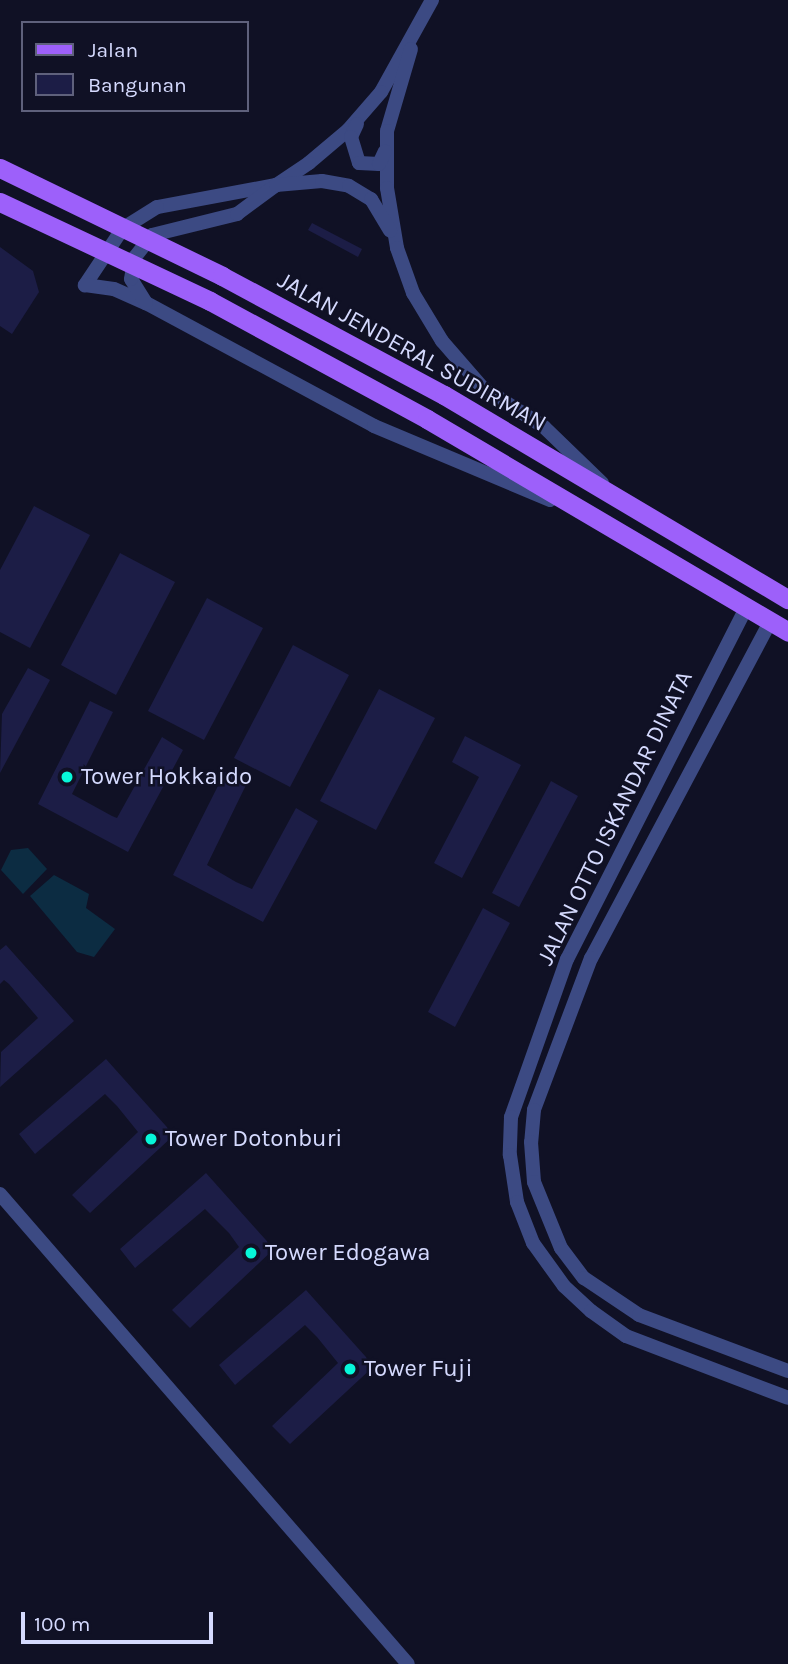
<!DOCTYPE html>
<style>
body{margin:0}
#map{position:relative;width:788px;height:1664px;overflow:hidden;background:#101125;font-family:Karla,sans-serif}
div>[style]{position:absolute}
.water>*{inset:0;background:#0c2c42}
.building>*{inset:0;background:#1c1d46}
.minor>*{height:14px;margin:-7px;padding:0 7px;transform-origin:7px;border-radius:7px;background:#3c4a83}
.major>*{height:19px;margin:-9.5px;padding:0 9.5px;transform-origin:9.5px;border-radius:9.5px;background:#9d60fa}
.dots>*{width:19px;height:19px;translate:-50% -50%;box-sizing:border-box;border:4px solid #101125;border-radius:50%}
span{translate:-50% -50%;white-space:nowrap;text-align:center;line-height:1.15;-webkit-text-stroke:5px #101125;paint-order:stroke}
.street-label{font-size:24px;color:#d5dafe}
.poi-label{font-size:24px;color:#d5dafe}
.left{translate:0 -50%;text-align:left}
.legend{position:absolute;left:21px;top:21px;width:228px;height:91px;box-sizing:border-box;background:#101125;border:2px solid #5f617c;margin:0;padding:9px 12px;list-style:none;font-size:21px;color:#d5dafe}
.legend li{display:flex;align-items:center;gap:14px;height:35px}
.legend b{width:35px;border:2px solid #5f617c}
.scale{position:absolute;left:21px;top:1612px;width:192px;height:32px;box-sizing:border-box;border:4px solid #d5dafe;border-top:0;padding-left:9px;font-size:21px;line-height:24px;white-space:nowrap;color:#d5dafe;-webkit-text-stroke:5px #101125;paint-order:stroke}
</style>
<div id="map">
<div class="water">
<i style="clip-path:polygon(28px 848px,47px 869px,23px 894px,1px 870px,11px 850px)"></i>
<i style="clip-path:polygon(54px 875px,89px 894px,86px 908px,115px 929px,94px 957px,77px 952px,30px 896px)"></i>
</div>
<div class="building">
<i style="clip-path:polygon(312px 223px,362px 249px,358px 257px,308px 230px)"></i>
<i style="clip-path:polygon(0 247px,33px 271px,39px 292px,12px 334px,0 326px)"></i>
<i style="clip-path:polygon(34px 506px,90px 535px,30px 648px,0 632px,0 570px)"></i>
<i style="clip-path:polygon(120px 553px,175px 582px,116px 695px,61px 665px)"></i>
<i style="clip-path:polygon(207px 598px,263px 628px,204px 740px,148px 711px)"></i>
<i style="clip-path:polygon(293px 645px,349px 675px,290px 787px,234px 758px)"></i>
<i style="clip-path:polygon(28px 668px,50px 680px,0 773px,2px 714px)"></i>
<i style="clip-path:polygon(379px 689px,435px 718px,376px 830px,320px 801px)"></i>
<i style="clip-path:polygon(90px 701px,113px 712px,72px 794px,112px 816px,117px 818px,162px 737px,183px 750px,128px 852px,38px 804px)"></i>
<i style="clip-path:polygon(465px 736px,521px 765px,462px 878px,434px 863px,479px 777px,452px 762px)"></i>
<i style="clip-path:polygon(225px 772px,247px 783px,207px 865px,236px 882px,252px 889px,296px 808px,318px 821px,263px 922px,173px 875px)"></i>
<i style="clip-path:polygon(551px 781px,578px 796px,519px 907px,492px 893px)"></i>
<i style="clip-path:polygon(483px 908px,510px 923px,455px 1027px,428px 1012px)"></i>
<i style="clip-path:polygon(6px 945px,74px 1021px,0 1087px,1px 1052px,38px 1018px,9px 984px,4px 980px,0 984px,0 950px)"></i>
<i style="clip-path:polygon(106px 1059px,174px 1135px,90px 1213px,72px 1195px,138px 1132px,117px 1106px,105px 1094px,35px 1154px,19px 1134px)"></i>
<i style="clip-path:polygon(206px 1173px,274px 1249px,190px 1328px,172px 1310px,239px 1247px,229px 1233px,205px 1209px,135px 1268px,120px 1249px)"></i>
<i style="clip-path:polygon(306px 1290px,374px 1366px,290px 1444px,272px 1426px,338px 1363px,317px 1337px,305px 1325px,235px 1385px,219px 1365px)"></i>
</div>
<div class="minor">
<i style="left:432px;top:0;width:105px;rotate:119deg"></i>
<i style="left:381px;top:92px;width:50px;rotate:131deg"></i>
<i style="left:348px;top:130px;width:51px;rotate:139.8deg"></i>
<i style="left:309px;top:163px;width:40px;rotate:146deg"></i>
<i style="left:276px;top:185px;width:121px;rotate:169.5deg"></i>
<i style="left:157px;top:207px;width:40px;rotate:148deg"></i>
<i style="left:123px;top:228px;width:69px;rotate:123.7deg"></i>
<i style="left:85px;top:285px;width:29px;rotate:8deg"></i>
<i style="left:114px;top:289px;width:35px;rotate:24deg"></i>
<i style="left:146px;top:303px;width:259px;rotate:28.3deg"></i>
<i style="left:374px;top:426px;width:191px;rotate:22.8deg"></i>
<i style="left:411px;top:49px;width:85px;rotate:106.3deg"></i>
<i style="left:387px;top:131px;width:57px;rotate:90deg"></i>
<i style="left:387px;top:188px;width:61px;rotate:80.5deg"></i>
<i style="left:397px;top:248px;width:48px;rotate:70.4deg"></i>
<i style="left:413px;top:293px;width:56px;rotate:58.9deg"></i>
<i style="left:442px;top:341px;width:61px;rotate:49deg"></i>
<i style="left:482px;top:387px;width:74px;rotate:32.8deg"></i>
<i style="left:544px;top:427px;width:81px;rotate:44deg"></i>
<i style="left:357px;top:124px;width:14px;rotate:115deg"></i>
<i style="left:351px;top:137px;width:27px;rotate:73deg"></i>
<i style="left:359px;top:163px;width:20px;rotate:3deg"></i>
<i style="left:379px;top:164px;width:14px;rotate:-65deg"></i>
<i style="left:146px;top:303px;width:28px;rotate:-122deg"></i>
<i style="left:131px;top:279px;width:22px;rotate:-80deg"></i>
<i style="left:135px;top:257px;width:28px;rotate:-52deg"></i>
<i style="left:152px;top:235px;width:88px;rotate:-13.9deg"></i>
<i style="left:237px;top:214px;width:49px;rotate:-36.6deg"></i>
<i style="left:276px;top:185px;width:46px;rotate:-5deg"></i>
<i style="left:322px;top:181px;width:27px;rotate:10deg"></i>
<i style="left:349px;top:186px;width:26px;rotate:31deg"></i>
<i style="left:371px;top:199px;width:37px;rotate:59deg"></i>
<i style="left:746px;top:608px;width:394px;rotate:117deg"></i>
<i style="left:567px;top:959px;width:168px;rotate:109.5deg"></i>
<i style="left:511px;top:1117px;width:38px;rotate:92deg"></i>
<i style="left:510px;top:1155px;width:48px;rotate:81.5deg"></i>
<i style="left:517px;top:1202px;width:44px;rotate:68.7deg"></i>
<i style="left:533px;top:1243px;width:53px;rotate:54.2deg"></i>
<i style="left:564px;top:1286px;width:37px;rotate:43deg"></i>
<i style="left:591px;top:1311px;width:43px;rotate:35.5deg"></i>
<i style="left:626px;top:1336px;width:173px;rotate:20.9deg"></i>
<i style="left:770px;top:622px;width:381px;rotate:118deg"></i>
<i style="left:591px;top:958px;width:162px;rotate:110.6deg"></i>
<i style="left:534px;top:1110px;width:32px;rotate:95deg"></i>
<i style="left:531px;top:1142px;width:40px;rotate:85.7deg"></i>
<i style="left:534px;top:1182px;width:71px;rotate:67.8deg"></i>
<i style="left:561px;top:1248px;width:38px;rotate:53deg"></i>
<i style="left:584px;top:1278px;width:66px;rotate:33.9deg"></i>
<i style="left:639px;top:1315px;width:159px;rotate:20.6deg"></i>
<i style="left:0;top:1194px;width:622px;rotate:49.04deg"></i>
</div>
<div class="major">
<i style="left:0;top:168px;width:247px;rotate:25.9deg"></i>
<i style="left:222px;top:276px;width:252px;rotate:28.2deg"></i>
<i style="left:444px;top:395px;width:400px;rotate:30.7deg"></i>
<i style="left:0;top:202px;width:232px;rotate:25.2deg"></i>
<i style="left:210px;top:301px;width:247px;rotate:28.5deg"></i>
<i style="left:427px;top:419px;width:419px;rotate:30.5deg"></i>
</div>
<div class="dots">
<i style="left:67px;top:777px;background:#07f7d9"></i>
<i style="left:151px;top:1139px;background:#07f7d9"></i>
<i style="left:251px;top:1253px;background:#07f7d9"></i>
<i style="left:350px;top:1369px;background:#07f7d9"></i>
</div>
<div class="street-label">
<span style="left:412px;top:352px;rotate:29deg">JALAN JENDERAL SUDIRMAN</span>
<span style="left:615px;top:818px;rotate:-64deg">JALAN OTTO ISKANDAR DINATA</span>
</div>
<div class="poi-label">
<span class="left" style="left:81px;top:777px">Tower Hokkaido</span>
<span class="left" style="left:165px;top:1139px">Tower Dotonburi</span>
<span class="left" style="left:265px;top:1253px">Tower Edogawa</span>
<span class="left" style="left:364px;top:1369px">Tower Fuji</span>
</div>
<ul class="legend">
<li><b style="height:9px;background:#9d60fa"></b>Jalan</li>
<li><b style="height:19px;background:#1c1d46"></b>Bangunan</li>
</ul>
<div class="scale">100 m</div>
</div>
